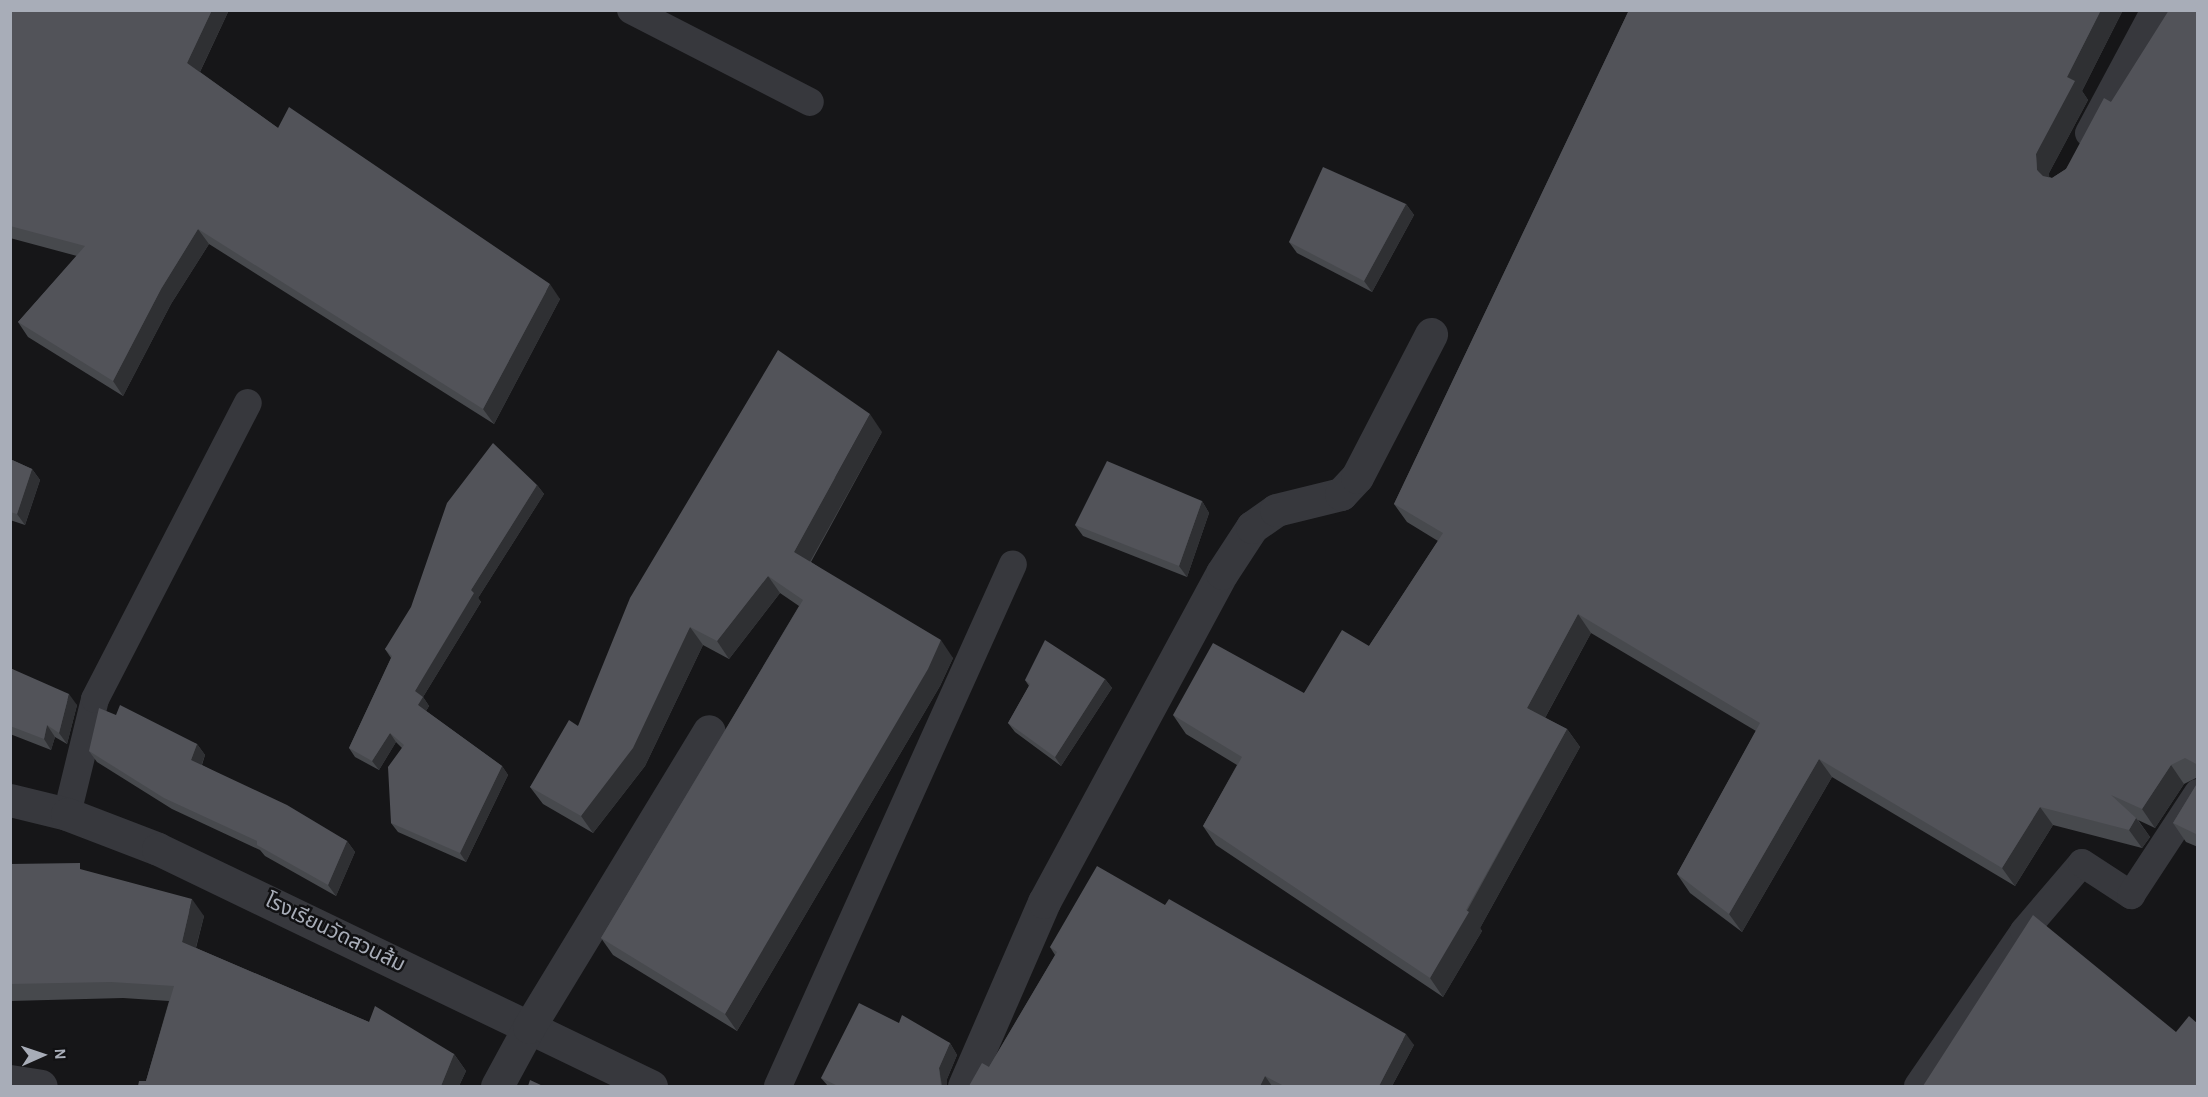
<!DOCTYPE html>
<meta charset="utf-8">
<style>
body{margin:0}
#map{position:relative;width:2208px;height:1097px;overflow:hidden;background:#161618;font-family:"Alegreya Sans","Noto Sans Thai",sans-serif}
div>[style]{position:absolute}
.lane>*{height:28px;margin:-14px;padding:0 14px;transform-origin:14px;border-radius:14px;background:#37383d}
.street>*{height:33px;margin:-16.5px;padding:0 16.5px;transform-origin:16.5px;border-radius:16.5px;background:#37383d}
.wall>*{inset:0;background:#47494d}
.shaded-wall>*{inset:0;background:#2f3033}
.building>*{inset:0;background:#525359}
span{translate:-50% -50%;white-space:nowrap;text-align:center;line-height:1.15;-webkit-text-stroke:5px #111113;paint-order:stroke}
.street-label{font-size:21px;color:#a8adb8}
.frame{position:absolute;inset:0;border:12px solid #a8adb8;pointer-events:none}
.north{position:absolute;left:12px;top:1025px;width:60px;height:60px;-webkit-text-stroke:4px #111113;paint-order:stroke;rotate:87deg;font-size:16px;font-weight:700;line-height:24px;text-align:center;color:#a8adb8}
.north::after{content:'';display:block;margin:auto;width:21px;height:27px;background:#a8adb8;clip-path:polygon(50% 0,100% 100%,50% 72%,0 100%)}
</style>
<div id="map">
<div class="lane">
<i style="left:631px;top:10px;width:201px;rotate:27.2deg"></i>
<i style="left:2089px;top:133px;width:140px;rotate:-61.8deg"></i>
<i style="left:67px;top:814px;width:118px;rotate:-76.3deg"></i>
<i style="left:95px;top:699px;width:333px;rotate:-62.7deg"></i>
<i style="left:778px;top:1086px;width:572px;rotate:-65.76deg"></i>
<i style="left:1918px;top:1086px;width:188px;rotate:-55.6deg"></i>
<i style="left:2024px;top:931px;width:89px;rotate:-49.5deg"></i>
<i style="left:2082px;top:863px;width:59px;rotate:33.1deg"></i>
<i style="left:2131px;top:895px;width:122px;rotate:-56.7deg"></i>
</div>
<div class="street">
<i style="left:10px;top:800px;width:59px;rotate:13.8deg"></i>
<i style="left:67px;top:814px;width:97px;rotate:21deg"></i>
<i style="left:158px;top:849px;width:547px;rotate:25.68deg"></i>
<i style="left:10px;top:1081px;width:31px;rotate:9deg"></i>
<i style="left:497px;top:1086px;width:67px;rotate:-61.5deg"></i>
<i style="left:529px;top:1027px;width:346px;rotate:-58.7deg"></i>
<i style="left:964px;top:1086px;width:201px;rotate:-66.5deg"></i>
<i style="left:1044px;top:902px;width:374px;rotate:-61.6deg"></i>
<i style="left:1222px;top:573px;width:55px;rotate:-56.9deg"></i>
<i style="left:1252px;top:527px;width:29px;rotate:-35deg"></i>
<i style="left:1276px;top:510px;width:67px;rotate:-13.8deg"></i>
<i style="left:1341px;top:494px;width:23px;rotate:-47deg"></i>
<i style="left:1357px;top:477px;width:161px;rotate:-62.6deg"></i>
</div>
<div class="wall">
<i style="clip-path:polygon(10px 10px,229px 10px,200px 72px,278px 128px,560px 299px,494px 424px,209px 244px,171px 304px,123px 396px,28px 337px,18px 322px,77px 256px,10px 238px)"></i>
<i style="clip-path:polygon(1629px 10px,2123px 10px,2082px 91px,2088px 100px,2049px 173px,2049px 177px,2052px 178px,2066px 169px,2111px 102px,2198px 10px,2198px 777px,2184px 784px,2155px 828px,2138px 820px,2150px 837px,2142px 848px,2053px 825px,2015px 886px,1832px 777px,1742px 932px,1690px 893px,1677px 874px,1756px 731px,1591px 633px,1545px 718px,1567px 729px,1580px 747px,1480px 928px,1482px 931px,1443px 997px,1216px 845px,1203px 826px,1237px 765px,1186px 734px,1173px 715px,1304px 693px,1369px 646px,1438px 541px,1407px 522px,1394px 504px)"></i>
<i style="clip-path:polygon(1406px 204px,1414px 215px,1372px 292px,1297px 253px,1289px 242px)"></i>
<i style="clip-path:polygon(882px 432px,811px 562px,953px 658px,940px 686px,737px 1031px,613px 955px,601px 938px,799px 606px,780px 593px,729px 659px,703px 645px,645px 766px,593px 833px,543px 804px,530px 787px,578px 726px)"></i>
<i style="clip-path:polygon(10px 459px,32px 469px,40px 480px,25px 525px,10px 520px)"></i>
<i style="clip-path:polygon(537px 485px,544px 494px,478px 598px,481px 602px,423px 697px,429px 706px,426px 711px,502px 766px,508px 775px,466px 862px,398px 832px,391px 823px,402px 748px,396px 742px,379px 770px,355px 757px,349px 748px,391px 658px,385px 649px)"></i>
<i style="clip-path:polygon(1202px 501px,1209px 513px,1187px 577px,1083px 536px,1075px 525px)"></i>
<i style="clip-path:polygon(10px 668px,77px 705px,67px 744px,55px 737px,51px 750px,10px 734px)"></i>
<i style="clip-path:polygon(1105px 679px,1112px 688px,1061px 766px,1015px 732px,1008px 723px,1029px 686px,1025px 680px)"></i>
<i style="clip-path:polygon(116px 715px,197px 744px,205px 755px,202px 765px,347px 841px,355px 852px,336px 896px,265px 856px,260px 850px,172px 809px,97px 762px,89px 751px)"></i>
<i style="clip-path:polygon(2198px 782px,2198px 847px,2186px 842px,2173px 823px)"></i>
<i style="clip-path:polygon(10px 864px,85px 871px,204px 916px,196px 948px,369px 1022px,454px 1054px,466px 1071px,459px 1086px,138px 1086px,146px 1081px,169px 1001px,123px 998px,10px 1001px)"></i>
<i style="clip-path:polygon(1165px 905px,1414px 1045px,1392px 1086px,969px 1086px,989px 1067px,1055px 955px,1050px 947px)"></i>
<i style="clip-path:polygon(899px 1023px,950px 1043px,957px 1055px,947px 1079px,947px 1086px,828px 1086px,821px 1078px)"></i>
</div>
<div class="shaded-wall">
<i style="clip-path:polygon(212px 10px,229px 10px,197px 78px,187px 63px)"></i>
<i style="clip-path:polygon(2101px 10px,2123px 10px,2082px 91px,2088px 100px,2049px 173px,2050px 188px,2037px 170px,2036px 154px,2067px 77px)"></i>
<i style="clip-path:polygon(1406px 204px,1414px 215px,1372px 292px,1364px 281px)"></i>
<i style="clip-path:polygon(198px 229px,209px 244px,171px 304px,123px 396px,113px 381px,161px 289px)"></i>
<i style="clip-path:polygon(550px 284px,560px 299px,494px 424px,483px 409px)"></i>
<i style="clip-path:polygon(870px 414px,882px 432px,806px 569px,794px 552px)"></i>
<i style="clip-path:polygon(32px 469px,40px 480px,25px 525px,17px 514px)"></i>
<i style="clip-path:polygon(537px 485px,544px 494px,478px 598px,481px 602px,423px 697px,429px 706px,424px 714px,418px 705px,415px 691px,471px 590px)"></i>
<i style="clip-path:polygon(1202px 501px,1209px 513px,1187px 577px,1179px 566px)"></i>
<i style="clip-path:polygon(768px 576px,780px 593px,729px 659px,717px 641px)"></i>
<i style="clip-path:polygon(1578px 614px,1591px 633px,1540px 727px,1527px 708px)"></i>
<i style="clip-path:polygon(690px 627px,703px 645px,645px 766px,593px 833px,581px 816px)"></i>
<i style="clip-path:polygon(941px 640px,953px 658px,940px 686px,737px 1031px,725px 1014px)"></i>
<i style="clip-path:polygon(1105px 679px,1112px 688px,1061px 766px,1055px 757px)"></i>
<i style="clip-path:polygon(69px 694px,77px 705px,67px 744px,59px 733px)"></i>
<i style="clip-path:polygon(47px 725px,55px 737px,51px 750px,44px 739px)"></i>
<i style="clip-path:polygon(1567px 729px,1580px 747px,1480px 928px,1482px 931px,1443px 997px,1430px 978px)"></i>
<i style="clip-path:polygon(390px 733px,396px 742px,379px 770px,372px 761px)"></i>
<i style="clip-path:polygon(197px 744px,205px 755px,199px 772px,191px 760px)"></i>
<i style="clip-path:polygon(1819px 759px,1832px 777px,1742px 932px,1729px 914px)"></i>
<i style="clip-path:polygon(2171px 765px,2184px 784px,2155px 828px,2142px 809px)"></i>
<i style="clip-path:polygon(502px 766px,508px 775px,466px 862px,460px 853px)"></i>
<i style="clip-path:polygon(2040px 807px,2053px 825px,2015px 886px,2002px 868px)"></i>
<i style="clip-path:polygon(2136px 818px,2150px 837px,2142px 848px,2129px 830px)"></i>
<i style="clip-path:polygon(347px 841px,355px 852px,336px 896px,328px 885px)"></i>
<i style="clip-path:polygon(192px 899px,204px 916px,193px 958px,182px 942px)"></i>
<i style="clip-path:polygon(1406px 1034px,1414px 1045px,1392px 1086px,1379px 1086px)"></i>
<i style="clip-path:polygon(950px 1043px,957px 1055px,947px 1079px,947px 1086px,942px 1086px,939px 1068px)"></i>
<i style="clip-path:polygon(454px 1054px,466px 1071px,459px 1086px,441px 1086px)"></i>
<i style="clip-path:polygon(1265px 1076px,1272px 1086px,1260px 1086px)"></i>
</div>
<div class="building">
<i style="clip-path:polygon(10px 10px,212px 10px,187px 63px,278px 128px,289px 107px,550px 284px,483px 409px,198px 229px,161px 289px,113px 381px,18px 322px,85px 246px,10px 226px)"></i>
<i style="clip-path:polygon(1629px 10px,2101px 10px,2067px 77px,2075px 81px,2036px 154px,2037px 170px,2043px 176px,2052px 178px,2066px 169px,2104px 98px,2111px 102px,2169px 10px,2198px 10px,2198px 765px,2185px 758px,2171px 765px,2142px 809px,2111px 795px,2136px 818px,2129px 830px,2040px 807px,2002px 868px,1819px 759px,1729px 914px,1677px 874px,1760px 723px,1578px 614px,1527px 708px,1567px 729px,1466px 910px,1469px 912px,1430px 978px,1203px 826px,1242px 757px,1173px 715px,1213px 643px,1304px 693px,1342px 630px,1369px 646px,1443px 533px,1394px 504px)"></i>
<i style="clip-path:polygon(1323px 167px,1406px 204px,1364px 281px,1289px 242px)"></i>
<i style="clip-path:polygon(778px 350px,870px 414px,794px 552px,941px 640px,928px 669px,725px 1014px,601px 938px,803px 600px,768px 576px,717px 641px,690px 627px,633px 748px,581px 816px,530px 787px,569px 720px,578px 726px,630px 598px)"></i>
<i style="clip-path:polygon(493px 443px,537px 485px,471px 590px,474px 593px,415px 691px,423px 697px,418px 705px,502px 766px,460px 853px,391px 823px,388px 767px,404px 745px,390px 733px,372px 761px,349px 748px,392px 656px,385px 649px,411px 607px,447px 503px)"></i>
<i style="clip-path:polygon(10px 459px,32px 469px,17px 514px,10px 512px)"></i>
<i style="clip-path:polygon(1107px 461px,1202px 501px,1179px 566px,1075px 525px)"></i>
<i style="clip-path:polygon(1045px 640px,1105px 679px,1055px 757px,1008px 723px,1030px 684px,1025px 680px)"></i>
<i style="clip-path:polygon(10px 668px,69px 694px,59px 733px,47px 725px,44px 739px,10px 726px)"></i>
<i style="clip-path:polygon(120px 705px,197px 744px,191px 760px,287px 805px,347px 841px,328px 885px,257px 845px,257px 841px,164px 798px,89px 751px,99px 708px,116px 715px)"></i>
<i style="clip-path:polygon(2198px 782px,2198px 835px,2173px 823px)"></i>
<i style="clip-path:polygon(80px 863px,80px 869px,192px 899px,182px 942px,369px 1022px,375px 1006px,454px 1054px,441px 1086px,138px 1086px,139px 1081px,146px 1081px,174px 986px,111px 982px,10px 984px,10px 864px)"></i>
<i style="clip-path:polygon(1097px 866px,1165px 905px,1169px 899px,1406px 1034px,1379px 1086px,1284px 1086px,1265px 1076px,1260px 1086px,969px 1086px,982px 1063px,989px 1067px,1057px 952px,1050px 947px)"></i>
<i style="clip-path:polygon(2033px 915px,2176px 1032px,2189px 1016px,2198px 1024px,2198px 1086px,1923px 1086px)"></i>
<i style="clip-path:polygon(859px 1003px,899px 1023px,902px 1015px,950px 1043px,939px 1068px,941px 1086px,942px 1086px,838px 1086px,821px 1078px)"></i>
<i style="clip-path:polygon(530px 1080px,543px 1086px,528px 1086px)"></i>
</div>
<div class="street-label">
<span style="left:335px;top:933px;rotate:26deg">โรงเรียนวัดสวนส้ม</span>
</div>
<div class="frame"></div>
<div class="north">N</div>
</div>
